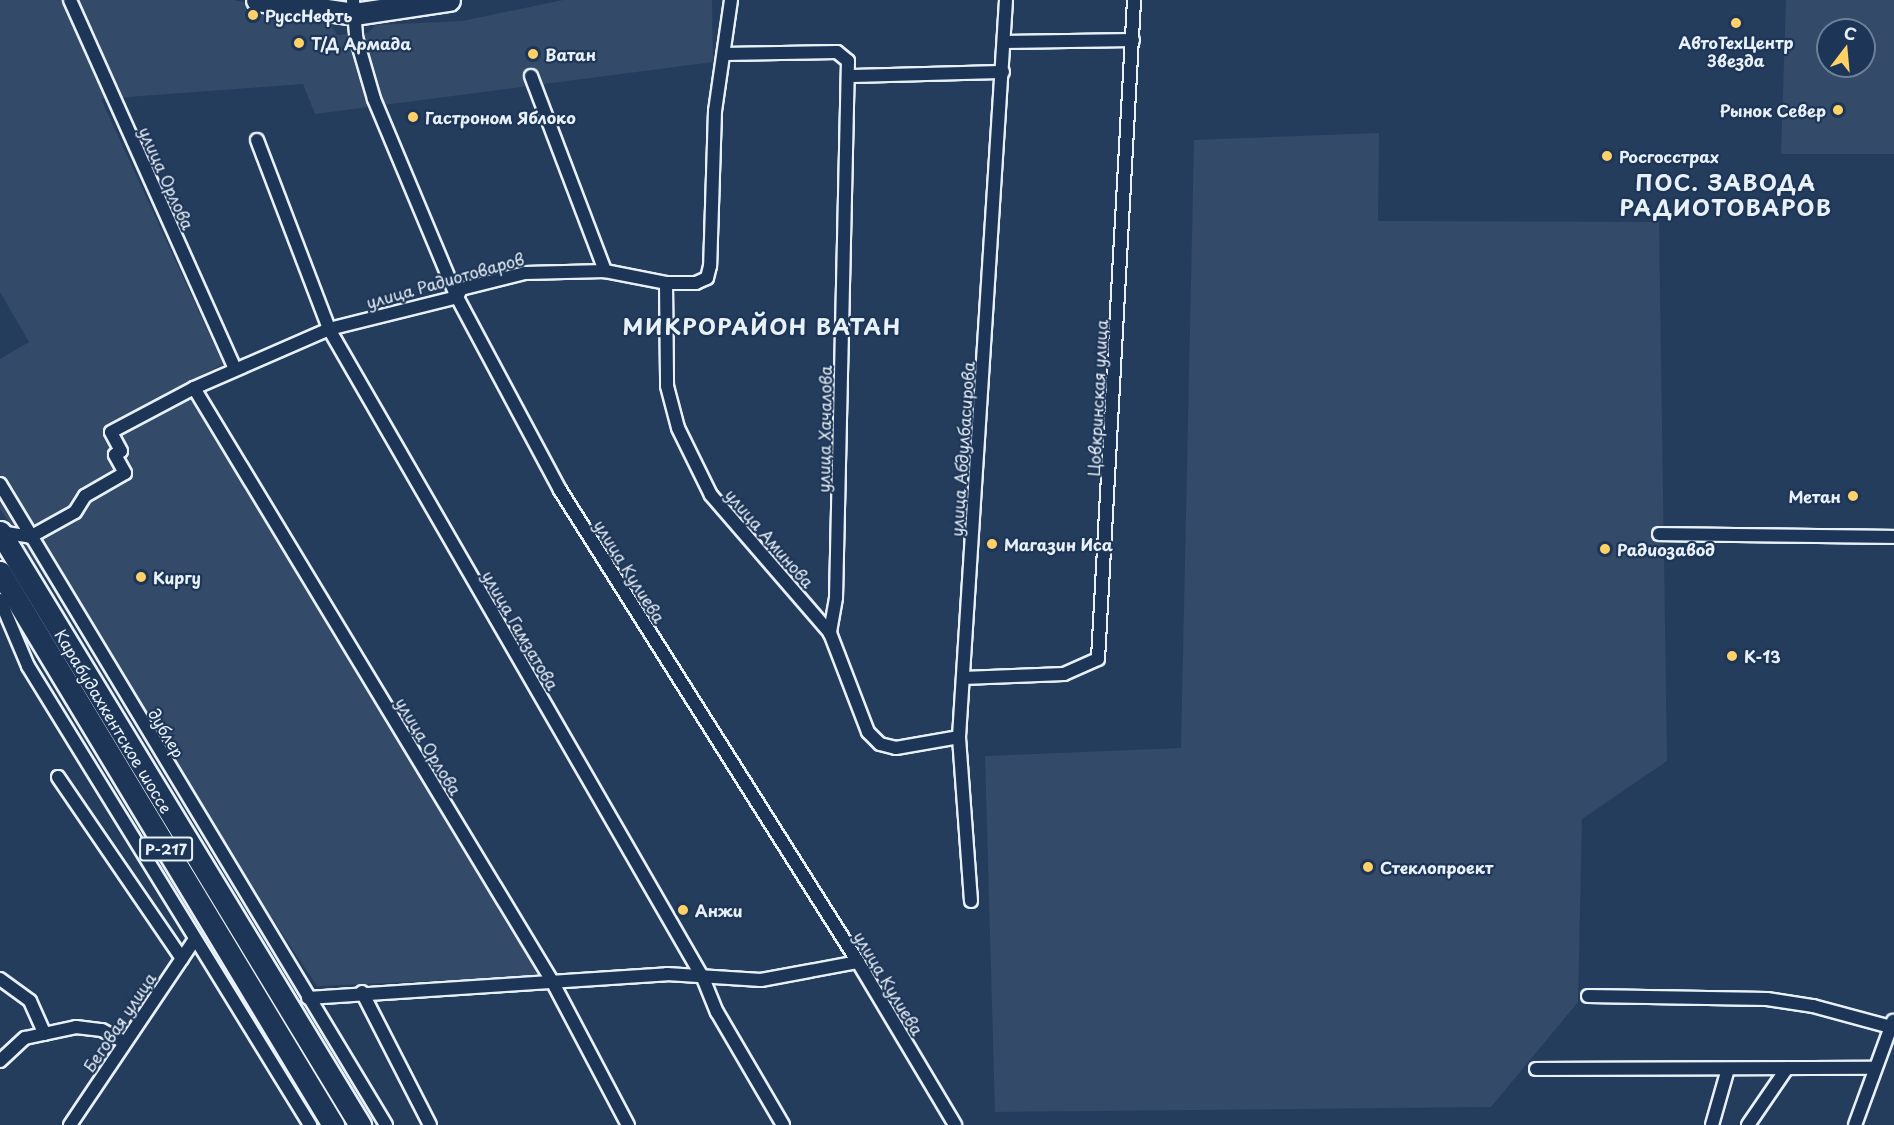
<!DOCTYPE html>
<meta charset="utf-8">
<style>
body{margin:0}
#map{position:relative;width:1894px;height:1125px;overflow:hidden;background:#253d5d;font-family:"Playpen Sans",sans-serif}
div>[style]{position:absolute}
.built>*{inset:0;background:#334a68}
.roads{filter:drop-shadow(2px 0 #e8f1f8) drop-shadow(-2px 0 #e8f1f8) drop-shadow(0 2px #e8f1f8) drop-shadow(0 -2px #e8f1f8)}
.minor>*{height:12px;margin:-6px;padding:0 6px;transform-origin:6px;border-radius:6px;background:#1d3557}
.trunk>*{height:21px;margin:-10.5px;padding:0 10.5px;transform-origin:10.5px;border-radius:10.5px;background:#1d3557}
.dots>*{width:16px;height:16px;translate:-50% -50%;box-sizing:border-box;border:3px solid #1d3557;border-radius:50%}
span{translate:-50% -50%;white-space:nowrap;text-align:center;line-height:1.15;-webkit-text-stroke:4.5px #1d3557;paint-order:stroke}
.shield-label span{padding:2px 4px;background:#1d3557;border:2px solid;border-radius:4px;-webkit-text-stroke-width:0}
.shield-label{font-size:15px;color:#e8f1f8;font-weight:700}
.poi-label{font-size:16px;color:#e8f1f8;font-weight:700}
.left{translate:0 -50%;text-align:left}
.right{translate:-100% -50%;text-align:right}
.street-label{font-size:16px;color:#e8f1f8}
.district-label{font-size:22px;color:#e8f1f8;font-weight:700;letter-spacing:1.5px}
.north{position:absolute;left:1816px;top:18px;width:60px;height:60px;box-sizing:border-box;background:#1d3557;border:2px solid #6e8097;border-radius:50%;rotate:16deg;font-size:16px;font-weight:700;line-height:24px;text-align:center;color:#e8f1f8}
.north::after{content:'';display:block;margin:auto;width:21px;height:27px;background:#ffd166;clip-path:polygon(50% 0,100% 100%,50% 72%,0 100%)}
</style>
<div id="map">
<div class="built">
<i style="clip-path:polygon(0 0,234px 0,329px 21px,337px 35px,368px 33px,376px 25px,462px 21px,563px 0,712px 0,713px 62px,315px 114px,303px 84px,101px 99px,223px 364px,194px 379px,541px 976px,317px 986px,0 509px,0 359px,29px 342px,0 292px)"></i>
<i style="clip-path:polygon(evenodd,1786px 0,1894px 0,1894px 154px,1781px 154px,1786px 0,1828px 30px,1864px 30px,1864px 66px,1828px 66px,1828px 30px)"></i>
<i style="clip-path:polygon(1379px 133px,1378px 221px,1659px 222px,1667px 761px,1582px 819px,1578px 1002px,1491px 1107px,995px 1112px,985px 756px,1181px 748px,1194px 140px)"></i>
</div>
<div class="roads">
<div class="minor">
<i style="left:70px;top:0;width:404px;rotate:65.9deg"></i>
<i style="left:353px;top:0;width:37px;rotate:85deg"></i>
<i style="left:356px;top:37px;width:65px;rotate:73.8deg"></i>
<i style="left:374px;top:99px;width:215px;rotate:67.3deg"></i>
<i style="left:457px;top:297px;width:219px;rotate:61.9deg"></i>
<i style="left:560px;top:490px;width:558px;rotate:57.73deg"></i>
<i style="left:858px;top:962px;width:190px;rotate:59.2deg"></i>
<i style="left:731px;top:0;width:112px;rotate:98.2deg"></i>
<i style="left:715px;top:111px;width:155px;rotate:91.8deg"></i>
<i style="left:710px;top:266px;width:12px;rotate:104deg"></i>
<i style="left:707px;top:278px;width:12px;rotate:156deg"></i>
<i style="left:696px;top:283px;width:30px;rotate:180deg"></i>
<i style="left:666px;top:283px;width:103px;rotate:89.4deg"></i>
<i style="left:667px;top:386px;width:43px;rotate:75.3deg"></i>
<i style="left:678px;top:428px;width:75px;rotate:63.8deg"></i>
<i style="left:711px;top:495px;width:182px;rotate:49.2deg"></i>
<i style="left:830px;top:633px;width:106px;rotate:69deg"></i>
<i style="left:868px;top:732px;width:17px;rotate:45deg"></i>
<i style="left:880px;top:744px;width:16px;rotate:14deg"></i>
<i style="left:896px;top:748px;width:64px;rotate:-9.9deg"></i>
<i style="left:1004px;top:42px;width:129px;rotate:-0.9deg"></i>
<i style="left:724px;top:54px;width:113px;rotate:-1deg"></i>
<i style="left:837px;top:52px;width:14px;rotate:39deg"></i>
<i style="left:848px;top:61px;width:537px;rotate:91.28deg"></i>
<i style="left:836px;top:598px;width:36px;rotate:100deg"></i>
<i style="left:531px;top:76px;width:209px;rotate:69.2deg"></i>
<i style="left:849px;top:76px;width:154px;rotate:-1.5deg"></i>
<i style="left:257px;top:140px;width:202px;rotate:69.1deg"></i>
<i style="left:329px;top:329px;width:749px;rotate:60.05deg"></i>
<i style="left:703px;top:978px;width:37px;rotate:68deg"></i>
<i style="left:717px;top:1012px;width:131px;rotate:59.7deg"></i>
<i style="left:194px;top:388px;width:693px;rotate:58.88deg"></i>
<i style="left:552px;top:981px;width:163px;rotate:62.2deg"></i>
<i style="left:0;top:484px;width:748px;rotate:58.94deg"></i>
<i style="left:0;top:532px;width:30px;rotate:9deg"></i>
<i style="left:30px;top:537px;width:51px;rotate:-29.1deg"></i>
<i style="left:75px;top:512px;width:19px;rotate:-58deg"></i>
<i style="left:85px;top:496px;width:46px;rotate:-29.9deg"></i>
<i style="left:125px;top:473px;width:21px;rotate:-119deg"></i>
<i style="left:115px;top:455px;width:7px;rotate:-34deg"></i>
<i style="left:121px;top:451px;width:21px;rotate:-118deg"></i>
<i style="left:111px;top:432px;width:94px;rotate:-27.9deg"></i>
<i style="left:194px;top:388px;width:147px;rotate:-23.6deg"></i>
<i style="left:329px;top:329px;width:132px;rotate:-14deg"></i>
<i style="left:457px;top:297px;width:9px;rotate:-63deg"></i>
<i style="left:461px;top:289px;width:66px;rotate:-14deg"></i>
<i style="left:525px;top:273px;width:80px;rotate:-1.4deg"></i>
<i style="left:605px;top:271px;width:62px;rotate:11.1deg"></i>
<i style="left:1659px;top:534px;width:235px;rotate:0.7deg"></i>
<i style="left:0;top:600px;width:72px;rotate:67deg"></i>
<i style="left:28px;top:666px;width:539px;rotate:58.43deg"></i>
<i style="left:963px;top:678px;width:101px;rotate:-2.3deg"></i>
<i style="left:1064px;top:674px;width:37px;rotate:-24deg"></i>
<i style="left:1098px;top:659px;width:660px;rotate:-86.87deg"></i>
<i style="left:58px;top:777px;width:220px;rotate:55.7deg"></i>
<i style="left:971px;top:901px;width:164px;rotate:-94.2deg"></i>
<i style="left:959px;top:737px;width:738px;rotate:-86.35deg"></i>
<i style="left:0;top:979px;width:37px;rotate:36deg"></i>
<i style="left:30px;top:1001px;width:36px;rotate:66deg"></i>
<i style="left:362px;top:992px;width:149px;rotate:62.9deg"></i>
<i style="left:1588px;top:996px;width:179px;rotate:1deg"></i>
<i style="left:1767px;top:999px;width:47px;rotate:8.7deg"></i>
<i style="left:1813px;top:1006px;width:81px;rotate:15.1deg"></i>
<i style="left:308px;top:998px;width:360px;rotate:-3.8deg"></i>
<i style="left:667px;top:974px;width:94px;rotate:3.7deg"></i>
<i style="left:761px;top:980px;width:99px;rotate:-10.5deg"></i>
<i style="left:0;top:1061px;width:34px;rotate:-43deg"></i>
<i style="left:25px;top:1038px;width:52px;rotate:-12.2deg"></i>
<i style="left:76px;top:1027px;width:26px;rotate:7deg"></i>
<i style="left:102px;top:1030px;width:25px;rotate:29deg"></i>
<i style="left:1536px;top:1069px;width:337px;rotate:-0.2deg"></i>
<i style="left:70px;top:1125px;width:224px;rotate:-56.1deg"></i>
<i style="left:1712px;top:1125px;width:58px;rotate:-74.1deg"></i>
<i style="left:1748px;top:1125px;width:69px;rotate:-55.6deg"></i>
<i style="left:1855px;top:1125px;width:111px;rotate:-69.9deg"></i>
</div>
<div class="trunk">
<i style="left:257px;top:0;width:98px;rotate:8.2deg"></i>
<i style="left:354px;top:14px;width:96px;rotate:-8.4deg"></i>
<i style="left:0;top:532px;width:694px;rotate:58.74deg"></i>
<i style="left:0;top:572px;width:646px;rotate:58.94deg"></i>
</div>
</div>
<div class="dots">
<i style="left:253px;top:15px;background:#ffd166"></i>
<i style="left:1736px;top:23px;background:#ffd166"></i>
<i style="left:299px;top:43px;background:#ffd166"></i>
<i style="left:533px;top:54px;background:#ffd166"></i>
<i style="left:1838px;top:110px;background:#ffd166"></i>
<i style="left:413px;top:117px;background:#ffd166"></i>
<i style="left:1607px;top:156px;background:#ffd166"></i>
<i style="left:1853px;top:496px;background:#ffd166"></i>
<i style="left:992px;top:544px;background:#ffd166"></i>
<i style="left:1605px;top:549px;background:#ffd166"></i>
<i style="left:141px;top:577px;background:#ffd166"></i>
<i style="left:1732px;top:656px;background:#ffd166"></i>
<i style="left:1368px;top:867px;background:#ffd166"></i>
<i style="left:683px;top:910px;background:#ffd166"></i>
</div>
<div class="shield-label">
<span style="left:166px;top:849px">Р-217</span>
</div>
<div class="poi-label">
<span class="left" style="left:265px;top:15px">РуссНефть</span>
<span style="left:1736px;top:51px">АвтоТехЦентр<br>Звезда</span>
<span class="left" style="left:311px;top:43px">Т/Д Армада</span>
<span class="left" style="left:545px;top:54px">Ватан</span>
<span class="right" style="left:1826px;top:110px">Рынок Север</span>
<span class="left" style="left:425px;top:117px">Гастроном Яблоко</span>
<span class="left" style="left:1619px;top:156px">Росгосстрах</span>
<span class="right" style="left:1841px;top:496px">Метан</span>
<span class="left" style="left:1004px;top:544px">Магазин Иса</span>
<span class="left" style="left:1617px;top:549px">Радиозавод</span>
<span class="left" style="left:153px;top:577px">Киргу</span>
<span class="left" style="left:1744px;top:656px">К-13</span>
<span class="left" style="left:1380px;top:867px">Стеклопроект</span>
<span class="left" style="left:695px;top:910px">Анжи</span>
</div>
<div class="street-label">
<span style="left:167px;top:178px;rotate:66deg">улица Орлова</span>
<span style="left:445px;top:280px;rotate:-16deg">улица Радиотоваров</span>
<span style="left:1097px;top:398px;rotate:-87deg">Цовкринская улица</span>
<span style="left:824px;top:429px;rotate:-89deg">улица Хачалова</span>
<span style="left:962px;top:449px;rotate:-86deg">улица Абдулбасирова</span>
<span style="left:770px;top:538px;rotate:49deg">улица Аминова</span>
<span style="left:630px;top:571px;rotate:58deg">улица Кулиева</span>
<span style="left:521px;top:630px;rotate:60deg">улица Гамзатова</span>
<span style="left:114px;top:721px;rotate:59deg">Карабудахкентское шоссе</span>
<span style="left:167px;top:733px;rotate:59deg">дублер</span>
<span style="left:429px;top:746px;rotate:59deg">улица Орлова</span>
<span style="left:889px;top:983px;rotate:59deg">улица Кулиева</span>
<span style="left:119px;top:1022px;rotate:-56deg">Беговая улица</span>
</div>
<div class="district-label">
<span style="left:1726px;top:194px">ПОС. ЗАВОДА<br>РАДИОТОВАРОВ</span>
<span style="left:762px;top:326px">МИКРОРАЙОН ВАТАН</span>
</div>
<div class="north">С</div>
</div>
